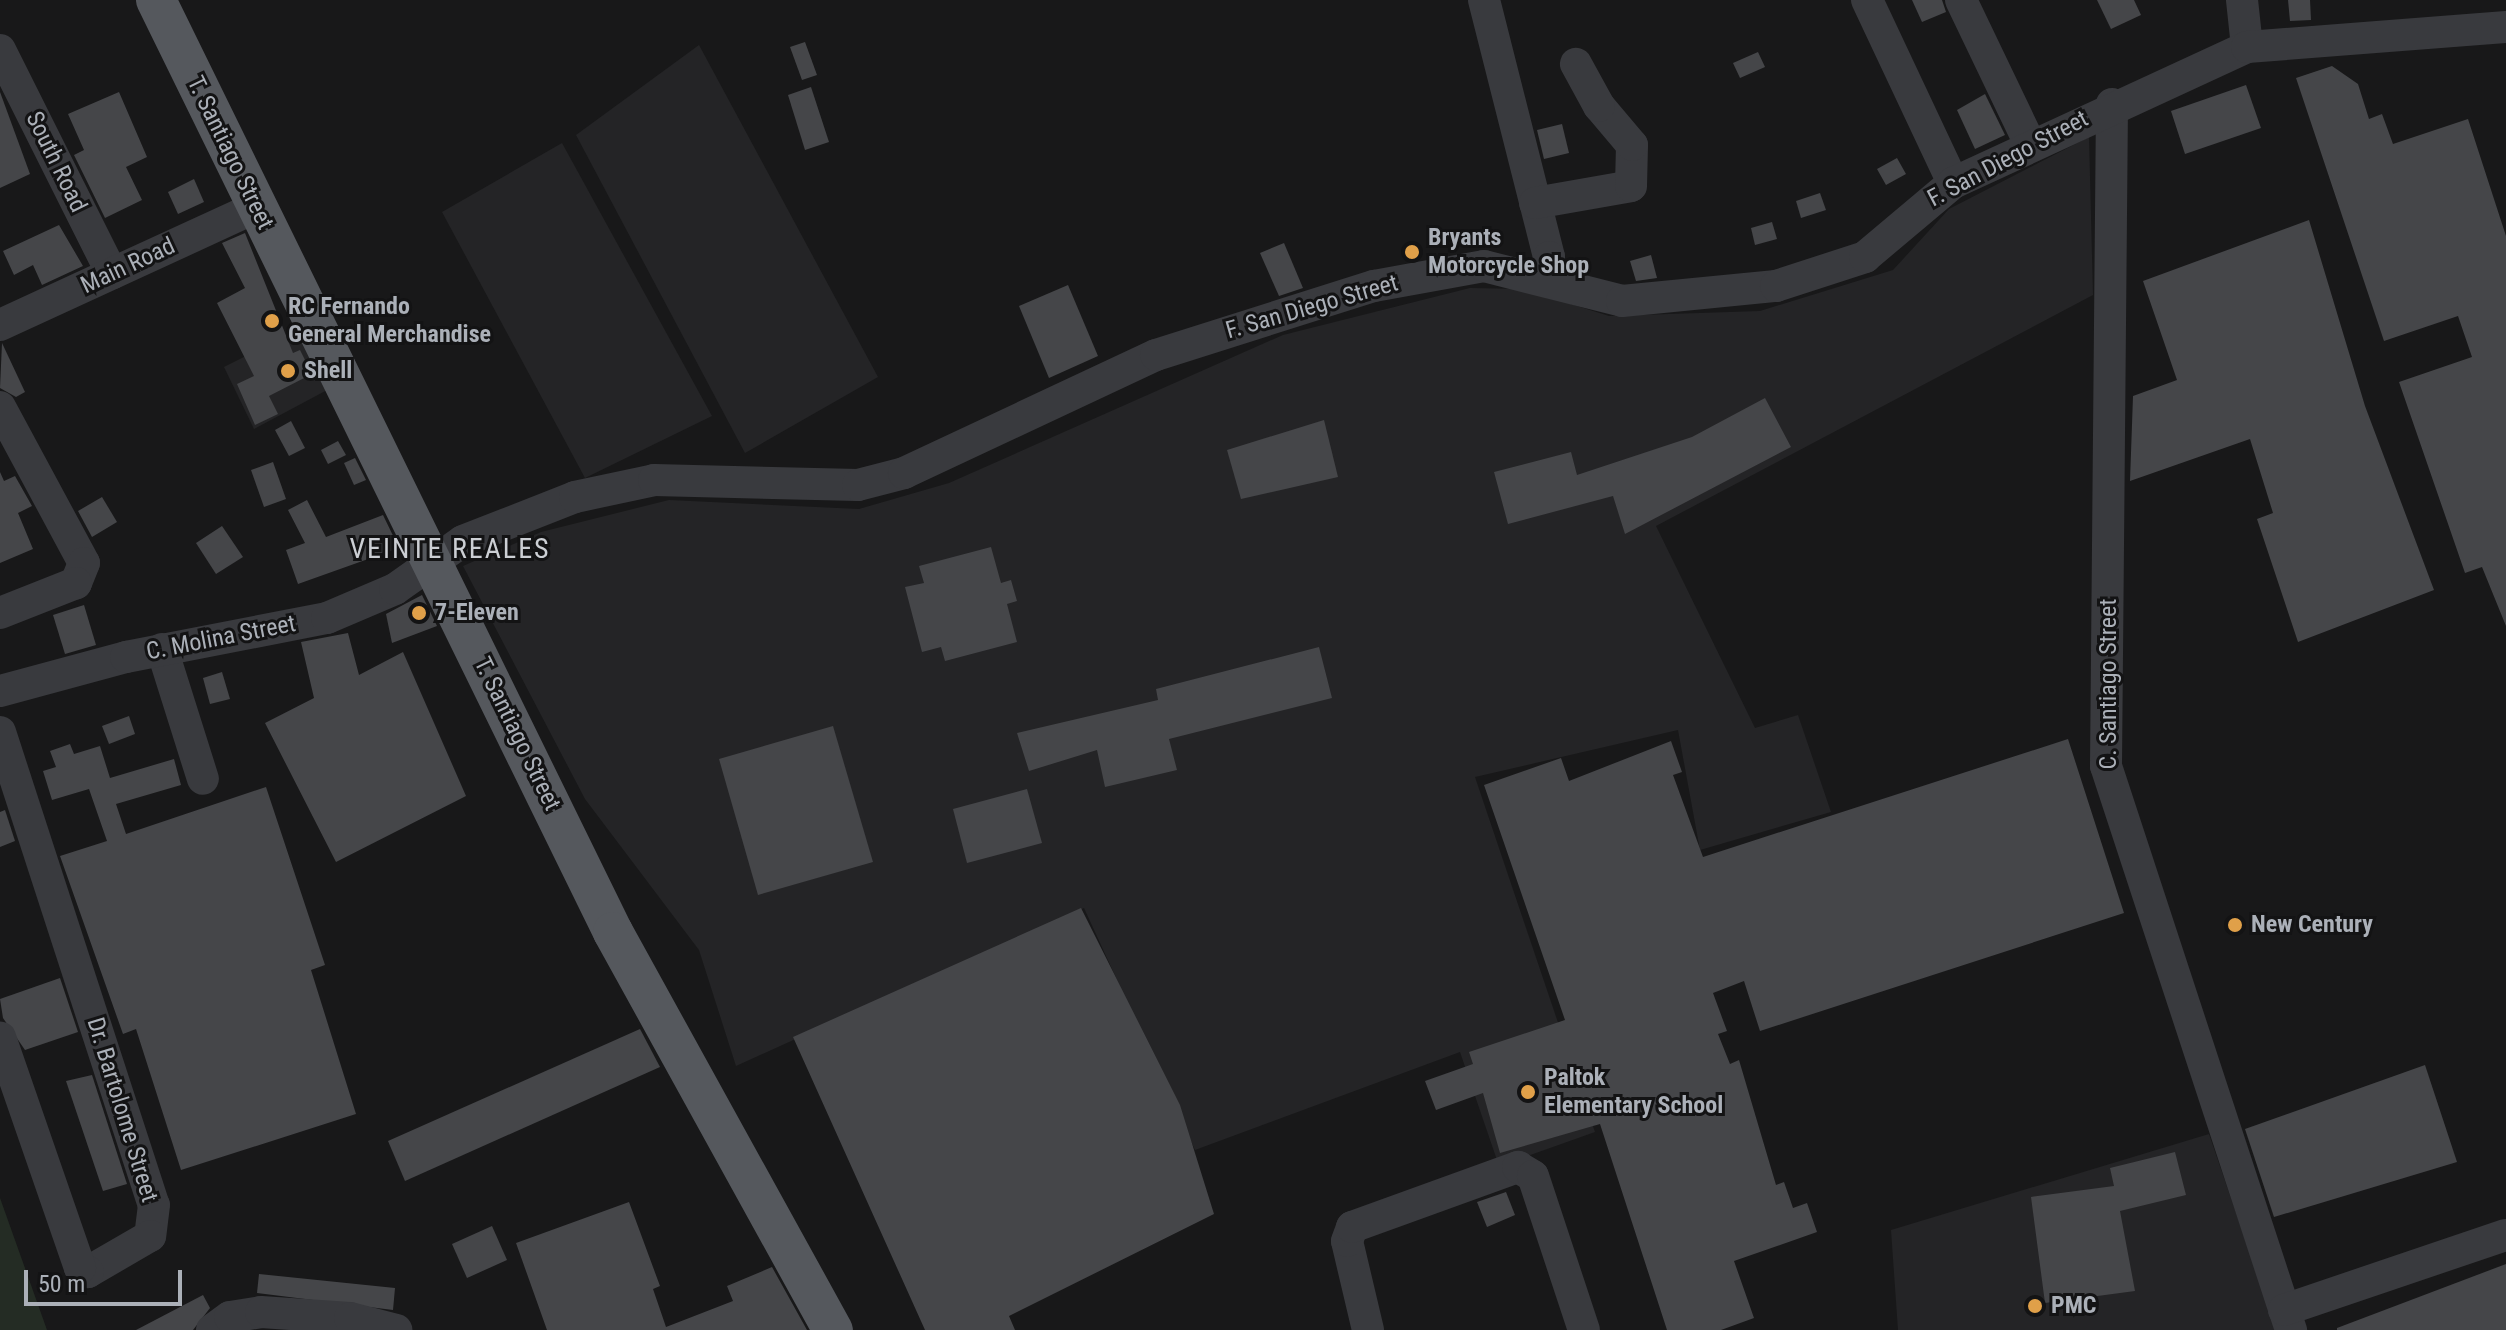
<!DOCTYPE html>
<style>
body{margin:0}
#map{position:relative;width:2506px;height:1330px;overflow:hidden;background:#181819;font-family:"Roboto Condensed",sans-serif}
div>[style]{position:absolute}
.built>*{inset:0;background:#242426}
.green>*{inset:0;background:#242c24}
.building>*{inset:0;background:#454649}
.minor>*{height:32px;margin:-16px;padding:0 16px;transform-origin:16px;border-radius:16px;background:#393a3e}
.major>*{height:40px;margin:-20px;padding:0 20px;transform-origin:20px;border-radius:20px;background:#55585d}
.dots>*{width:22px;height:22px;translate:-50% -50%;box-sizing:border-box;border:4px solid #131314;border-radius:50%}
span{translate:-50% -50%;white-space:nowrap;text-align:center;line-height:1.15;-webkit-text-stroke:6px #131314;paint-order:stroke}
.street-label{font-size:24px;color:#abb0b8}
.poi-label{font-size:24px;color:#abb0b8;font-weight:700}
.left{translate:0 -50%;text-align:left}
.quarter-label{font-size:28px;color:#cccfd4;letter-spacing:2px}
.scale{position:absolute;left:24px;top:1270px;width:158px;height:36px;box-sizing:border-box;border:4px solid #abb0b8;border-top:0;padding-left:10px;font-size:24px;line-height:28px;white-space:nowrap;color:#abb0b8;-webkit-text-stroke:6px #131314;paint-order:stroke}
</style>
<div id="map">
<div class="built">
<i style="clip-path:polygon(699px 45px,878px 377px,745px 453px,576px 135px)"></i>
<i style="clip-path:polygon(2089px 137px,2093px 295px,1656px 526px,1755px 728px,1798px 715px,1831px 812px,1700px 850px,1678px 730px,1475px 777px,1595px 1132px,1499px 1166px,1460px 1052px,1195px 1150px,1084px 908px,736px 1066px,699px 950px,585px 799px,463px 566px,541px 532px,669px 500px,859px 509px,949px 483px,1283px 335px,1470px 288px,1523px 289px,1609px 316px,1760px 311px,1893px 270px,1949px 209px)"></i>
<i style="clip-path:polygon(562px 143px,712px 416px,585px 478px,442px 212px)"></i>
<i style="clip-path:polygon(302px 328px,329px 389px,254px 429px,224px 367px)"></i>
<i style="clip-path:polygon(2209px 1134px,2276px 1330px,1898px 1330px,1891px 1230px)"></i>
</div>
<div class="green">
<i style="clip-path:polygon(0 1198px,47px 1330px,0 1330px)"></i>
</div>
<div class="building">
<i style="clip-path:polygon(1912px 0,1942px 0,1946px 12px,1922px 22px)"></i>
<i style="clip-path:polygon(2097px 0,2134px 0,2141px 15px,2111px 29px)"></i>
<i style="clip-path:polygon(2288px 0,2310px 0,2311px 20px,2290px 21px)"></i>
<i style="clip-path:polygon(805px 42px,817px 75px,802px 80px,790px 47px)"></i>
<i style="clip-path:polygon(1758px 52px,1765px 67px,1740px 78px,1733px 63px)"></i>
<i style="clip-path:polygon(2332px 66px,2358px 84px,2369px 119px,2382px 114px,2393px 144px,2468px 119px,2506px 236px,2506px 626px,2482px 567px,2465px 573px,2399px 382px,2472px 357px,2458px 316px,2384px 341px,2296px 78px)"></i>
<i style="clip-path:polygon(2246px 85px,2261px 128px,2185px 154px,2171px 111px)"></i>
<i style="clip-path:polygon(811px 87px,829px 142px,805px 150px,788px 95px)"></i>
<i style="clip-path:polygon(0 92px,30px 174px,0 188px)"></i>
<i style="clip-path:polygon(119px 92px,147px 157px,126px 167px,142px 200px,105px 218px,74px 155px,84px 150px,68px 114px)"></i>
<i style="clip-path:polygon(1985px 94px,2005px 135px,1975px 149px,1957px 110px)"></i>
<i style="clip-path:polygon(1562px 124px,1569px 153px,1544px 159px,1537px 130px)"></i>
<i style="clip-path:polygon(1897px 158px,1906px 174px,1886px 185px,1877px 169px)"></i>
<i style="clip-path:polygon(194px 179px,204px 202px,178px 214px,168px 192px)"></i>
<i style="clip-path:polygon(1820px 193px,1826px 210px,1801px 218px,1796px 201px)"></i>
<i style="clip-path:polygon(2309px 220px,2365px 406px,2434px 590px,2298px 642px,2257px 519px,2273px 513px,2250px 439px,2130px 481px,2133px 396px,2177px 380px,2143px 281px)"></i>
<i style="clip-path:polygon(1772px 222px,1777px 239px,1755px 245px,1751px 228px)"></i>
<i style="clip-path:polygon(59px 225px,83px 266px,42px 285px,33px 265px,14px 275px,3px 251px)"></i>
<i style="clip-path:polygon(245px 233px,293px 353px,300px 350px,312px 374px,269px 396px,278px 414px,255px 425px,237px 384px,254px 376px,217px 303px,245px 288px,222px 243px)"></i>
<i style="clip-path:polygon(1284px 243px,1303px 288px,1279px 296px,1260px 253px)"></i>
<i style="clip-path:polygon(1651px 255px,1657px 278px,1636px 281px,1630px 261px)"></i>
<i style="clip-path:polygon(1068px 285px,1098px 356px,1049px 378px,1019px 306px)"></i>
<i style="clip-path:polygon(2px 343px,25px 392px,16px 397px,0 388px)"></i>
<i style="clip-path:polygon(1765px 398px,1791px 447px,1625px 534px,1613px 496px,1508px 524px,1494px 472px,1571px 452px,1577px 475px,1692px 437px)"></i>
<i style="clip-path:polygon(1324px 420px,1338px 477px,1241px 499px,1227px 450px)"></i>
<i style="clip-path:polygon(291px 421px,305px 448px,289px 456px,275px 430px)"></i>
<i style="clip-path:polygon(338px 441px,346px 455px,328px 464px,321px 450px)"></i>
<i style="clip-path:polygon(355px 458px,366px 480px,354px 485px,344px 463px)"></i>
<i style="clip-path:polygon(273px 462px,286px 499px,264px 507px,251px 470px)"></i>
<i style="clip-path:polygon(0 472px,4px 481px,15px 476px,32px 506px,18px 513px,33px 549px,0 563px)"></i>
<i style="clip-path:polygon(102px 497px,117px 522px,92px 537px,78px 511px)"></i>
<i style="clip-path:polygon(307px 500px,326px 537px,383px 515px,399px 548px,298px 584px,286px 550px,305px 543px,288px 510px)"></i>
<i style="clip-path:polygon(222px 526px,243px 557px,216px 574px,196px 543px)"></i>
<i style="clip-path:polygon(991px 547px,1001px 583px,1011px 580px,1017px 601px,1007px 604px,1017px 642px,945px 661px,941px 647px,922px 652px,905px 587px,924px 583px,919px 566px)"></i>
<i style="clip-path:polygon(422px 595px,437px 626px,392px 643px,386px 614px)"></i>
<i style="clip-path:polygon(84px 605px,96px 645px,65px 654px,53px 615px)"></i>
<i style="clip-path:polygon(348px 633px,359px 675px,403px 652px,466px 796px,336px 862px,265px 723px,314px 698px,301px 642px)"></i>
<i style="clip-path:polygon(1319px 647px,1332px 698px,1169px 739px,1177px 770px,1105px 787px,1097px 750px,1029px 771px,1017px 733px,1158px 700px,1156px 689px)"></i>
<i style="clip-path:polygon(222px 672px,230px 699px,210px 704px,203px 678px)"></i>
<i style="clip-path:polygon(129px 716px,135px 734px,109px 744px,102px 726px)"></i>
<i style="clip-path:polygon(833px 726px,873px 862px,758px 895px,719px 759px)"></i>
<i style="clip-path:polygon(2068px 739px,2124px 913px,1760px 1031px,1744px 981px,1713px 993px,1727px 1031px,1718px 1034px,1730px 1064px,1739px 1060px,1776px 1185px,1784px 1182px,1793px 1208px,1807px 1203px,1817px 1232px,1734px 1261px,1754px 1318px,1721px 1330px,1667px 1330px,1600px 1124px,1500px 1153px,1483px 1093px,1436px 1110px,1425px 1081px,1473px 1064px,1469px 1052px,1565px 1020px,1484px 785px,1561px 758px,1569px 781px,1671px 741px,1682px 772px,1673px 775px,1703px 857px)"></i>
<i style="clip-path:polygon(70px 744px,74px 754px,100px 746px,110px 778px,174px 759px,181px 785px,116px 804px,126px 834px,266px 787px,325px 965px,311px 970px,356px 1114px,181px 1170px,136px 1029px,123px 1034px,60px 856px,107px 841px,89px 789px,52px 800px,43px 771px,56px 767px,50px 751px)"></i>
<i style="clip-path:polygon(1027px 789px,1042px 843px,967px 863px,953px 809px)"></i>
<i style="clip-path:polygon(5px 810px,15px 841px,0 847px,0 812px)"></i>
<i style="clip-path:polygon(1081px 908px,1180px 1105px,1214px 1214px,1009px 1316px,1015px 1330px,925px 1330px,793px 1037px)"></i>
<i style="clip-path:polygon(60px 978px,78px 1032px,25px 1050px,3px 1018px,0 999px)"></i>
<i style="clip-path:polygon(640px 1029px,660px 1067px,405px 1181px,388px 1141px)"></i>
<i style="clip-path:polygon(2425px 1065px,2457px 1162px,2274px 1217px,2245px 1129px)"></i>
<i style="clip-path:polygon(92px 1075px,127px 1184px,103px 1191px,66px 1081px)"></i>
<i style="clip-path:polygon(2175px 1152px,2186px 1195px,2120px 1211px,2135px 1291px,2045px 1303px,2031px 1197px,2114px 1186px,2110px 1168px)"></i>
<i style="clip-path:polygon(1506px 1192px,1515px 1215px,1487px 1227px,1477px 1202px)"></i>
<i style="clip-path:polygon(629px 1202px,660px 1286px,653px 1289px,666px 1327px,733px 1301px,727px 1286px,772px 1267px,807px 1330px,547px 1330px,516px 1243px)"></i>
<i style="clip-path:polygon(492px 1226px,507px 1260px,467px 1278px,452px 1244px)"></i>
<i style="clip-path:polygon(2506px 1264px,2506px 1330px,2337px 1330px,2337px 1328px)"></i>
<i style="clip-path:polygon(259px 1274px,395px 1288px,393px 1310px,257px 1293px)"></i>
<i style="clip-path:polygon(203px 1295px,210px 1308px,193px 1330px,136px 1330px)"></i>
</div>
<div class="minor">
<i style="left:1484px;top:0;width:265px;rotate:75.8deg"></i>
<i style="left:1549px;top:257px;width:23px;rotate:100deg"></i>
<i style="left:1867px;top:0;width:202px;rotate:64.8deg"></i>
<i style="left:1961px;top:0;width:160px;rotate:64.4deg"></i>
<i style="left:2242px;top:0;width:47px;rotate:83.9deg"></i>
<i style="left:0;top:50px;width:250px;rotate:63.4deg"></i>
<i style="left:2112px;top:104px;width:662px;rotate:90.52deg"></i>
<i style="left:2106px;top:766px;width:594px;rotate:71.84deg"></i>
<i style="left:1535px;top:203px;width:97px;rotate:-10deg"></i>
<i style="left:1631px;top:186px;width:41px;rotate:-88.6deg"></i>
<i style="left:1632px;top:145px;width:51px;rotate:-130.2deg"></i>
<i style="left:1599px;top:106px;width:48px;rotate:-118.7deg"></i>
<i style="left:0;top:325px;width:282px;rotate:-24.7deg"></i>
<i style="left:0;top:407px;width:177px;rotate:61.7deg"></i>
<i style="left:84px;top:563px;width:22px;rotate:112deg"></i>
<i style="left:76px;top:583px;width:82px;rotate:158.5deg"></i>
<i style="left:162px;top:649px;width:136px;rotate:72.5deg"></i>
<i style="left:0;top:691px;width:131px;rotate:-15.1deg"></i>
<i style="left:126px;top:657px;width:205px;rotate:-11deg"></i>
<i style="left:327px;top:618px;width:74px;rotate:-23.1deg"></i>
<i style="left:395px;top:589px;width:83px;rotate:-35.2deg"></i>
<i style="left:463px;top:541px;width:120px;rotate:-21.4deg"></i>
<i style="left:575px;top:497px;width:81px;rotate:-12.1deg"></i>
<i style="left:654px;top:480px;width:204px;rotate:1.4deg"></i>
<i style="left:858px;top:485px;width:48px;rotate:-14.6deg"></i>
<i style="left:904px;top:473px;width:278px;rotate:-25.1deg"></i>
<i style="left:1156px;top:355px;width:229px;rotate:-17.6deg"></i>
<i style="left:1374px;top:286px;width:112px;rotate:-10.3deg"></i>
<i style="left:1484px;top:266px;width:142px;rotate:14.2deg"></i>
<i style="left:1622px;top:301px;width:155px;rotate:-5.6deg"></i>
<i style="left:1776px;top:286px;width:94px;rotate:-18deg"></i>
<i style="left:1865px;top:257px;width:115px;rotate:-40.1deg"></i>
<i style="left:1953px;top:183px;width:324px;rotate:-24.8deg"></i>
<i style="left:2247px;top:47px;width:260px;rotate:-4.4deg"></i>
<i style="left:0;top:732px;width:497px;rotate:72deg"></i>
<i style="left:154px;top:1205px;width:31px;rotate:97deg"></i>
<i style="left:150px;top:1236px;width:72px;rotate:149.9deg"></i>
<i style="left:88px;top:1272px;width:9px;rotate:-153deg"></i>
<i style="left:80px;top:1268px;width:244px;rotate:-109.1deg"></i>
<i style="left:2284px;top:1310px;width:234px;rotate:-18.7deg"></i>
<i style="left:212px;top:1330px;width:22px;rotate:-36deg"></i>
<i style="left:230px;top:1317px;width:31px;rotate:-9deg"></i>
<i style="left:261px;top:1312px;width:89px;rotate:3.9deg"></i>
<i style="left:350px;top:1318px;width:48px;rotate:14.6deg"></i>
<i style="left:1368px;top:1330px;width:91px;rotate:-103.3deg"></i>
<i style="left:1347px;top:1241px;width:15px;rotate:-70deg"></i>
<i style="left:1352px;top:1227px;width:177px;rotate:-19.9deg"></i>
<i style="left:1518px;top:1167px;width:17px;rotate:31deg"></i>
<i style="left:1533px;top:1176px;width:162px;rotate:71.7deg"></i>
</div>
<div class="major">
<i style="left:156px;top:0;width:1038px;rotate:63.88deg"></i>
<i style="left:613px;top:932px;width:455px;rotate:61.1deg"></i>
</div>
<div class="dots">
<i style="left:1412px;top:252px;background:#e0a049"></i>
<i style="left:272px;top:321px;background:#e0a049"></i>
<i style="left:288px;top:371px;background:#e0a049"></i>
<i style="left:419px;top:613px;background:#e0a049"></i>
<i style="left:2235px;top:925px;background:#e0a049"></i>
<i style="left:1528px;top:1092px;background:#e0a049"></i>
<i style="left:2035px;top:1306px;background:#e0a049"></i>
</div>
<div class="street-label">
<span style="left:230px;top:153px;rotate:64deg">T. Santiago Street</span>
<span style="left:2008px;top:159px;rotate:-28deg">F. San Diego Street</span>
<span style="left:56px;top:162px;rotate:64deg">South Road</span>
<span style="left:128px;top:266px;rotate:-25deg">Main Road</span>
<span style="left:1312px;top:307px;rotate:-16deg">F. San Diego Street</span>
<span style="left:221px;top:638px;rotate:-11deg">C. Molina Street</span>
<span style="left:2109px;top:684px;rotate:-90deg">C. Santiago Street</span>
<span style="left:517px;top:734px;rotate:64deg">T. Santiago Street</span>
<span style="left:122px;top:1110px;rotate:73deg">Dr. Bartolome Street</span>
</div>
<div class="poi-label">
<span class="left" style="left:1428px;top:252px">Bryants<br>Motorcycle Shop</span>
<span class="left" style="left:288px;top:321px">RC Fernando<br>General Merchandise</span>
<span class="left" style="left:304px;top:371px">Shell</span>
<span class="left" style="left:435px;top:613px">7-Eleven</span>
<span class="left" style="left:2251px;top:925px">New Century</span>
<span class="left" style="left:1544px;top:1092px">Paltok<br>Elementary School</span>
<span class="left" style="left:2051px;top:1306px">PMC</span>
</div>
<div class="quarter-label">
<span style="left:450px;top:549px">VEINTE REALES</span>
</div>
<div class="scale">50 m</div>
</div>
